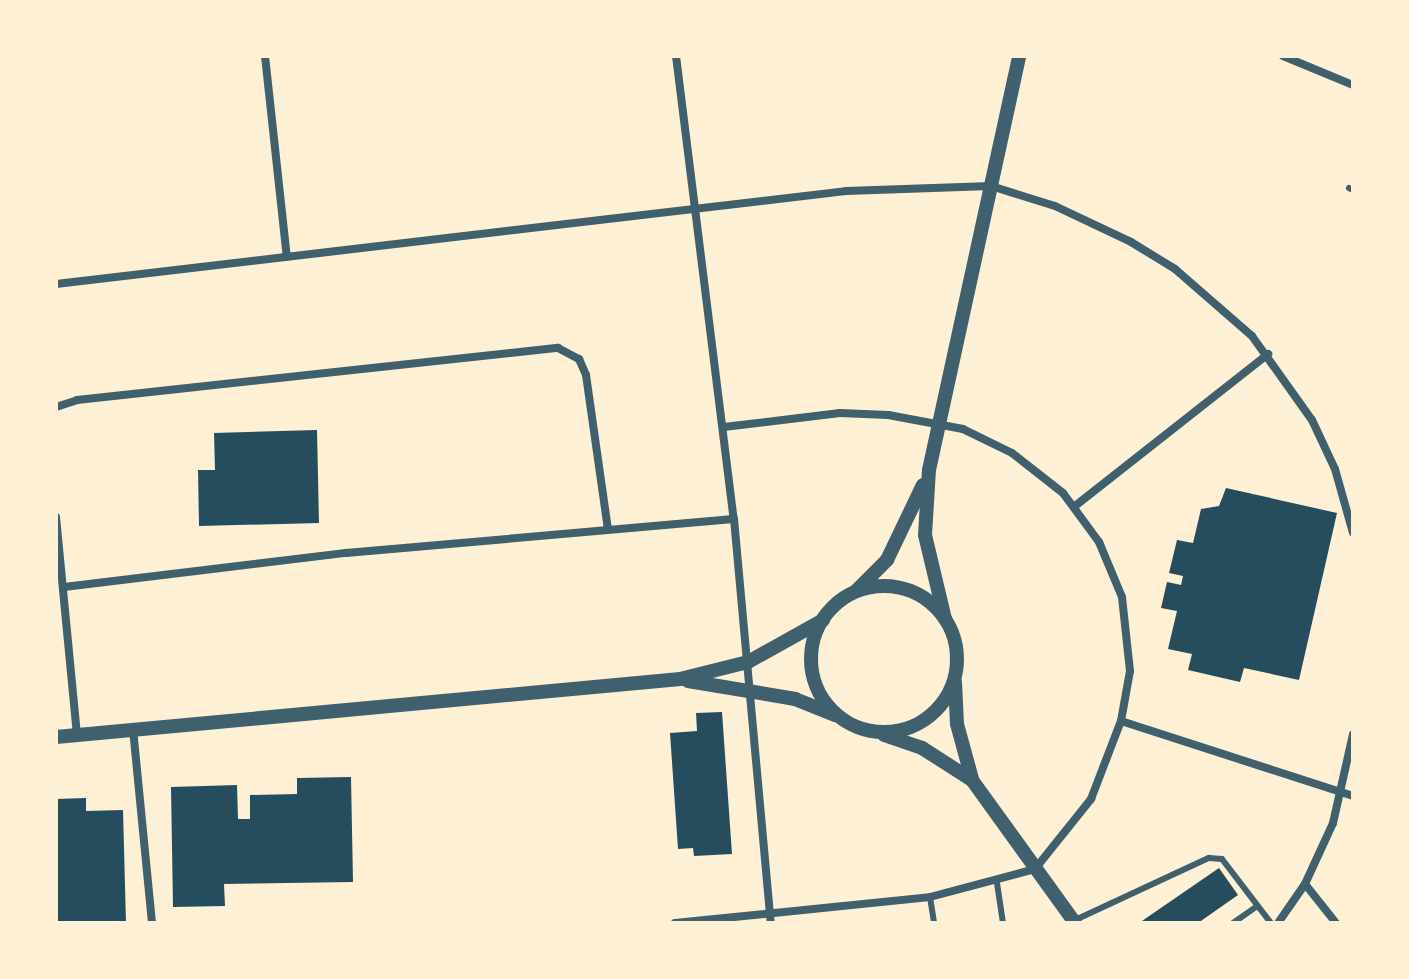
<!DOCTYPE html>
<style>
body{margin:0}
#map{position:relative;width:1409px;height:979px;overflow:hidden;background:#fdf0d5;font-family:"Alegreya Sans",sans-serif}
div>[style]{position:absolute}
.building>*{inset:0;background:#264d5e}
.service>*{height:6px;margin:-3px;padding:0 3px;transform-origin:3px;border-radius:3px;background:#3f606c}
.minor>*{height:8px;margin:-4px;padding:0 4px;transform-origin:4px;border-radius:4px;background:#3f606c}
.tertiary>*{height:14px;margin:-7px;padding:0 7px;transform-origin:7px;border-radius:7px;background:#3f606c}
.tertiary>.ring{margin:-7px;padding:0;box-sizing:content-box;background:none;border:14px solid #3f606c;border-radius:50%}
span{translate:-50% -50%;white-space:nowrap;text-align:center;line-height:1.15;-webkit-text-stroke:7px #fdf0d5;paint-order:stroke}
.frame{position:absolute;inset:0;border:58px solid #fdf0d5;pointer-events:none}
</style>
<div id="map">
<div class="building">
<i style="clip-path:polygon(317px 430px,319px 523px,199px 526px,198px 470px,215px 470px,214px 433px)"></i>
<i style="clip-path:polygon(1226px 488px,1337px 513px,1299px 680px,1244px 668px,1240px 682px,1188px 670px,1192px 654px,1168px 649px,1177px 611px,1161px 608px,1167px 582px,1181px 585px,1183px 576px,1169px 573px,1177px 540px,1193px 543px,1201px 509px,1219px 506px)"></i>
<i style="clip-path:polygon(722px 712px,732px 854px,694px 856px,693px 848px,678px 849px,670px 733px,697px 731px,696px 713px)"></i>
<i style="clip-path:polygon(351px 777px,353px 882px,224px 884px,225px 906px,173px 907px,171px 787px,237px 785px,238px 819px,250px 819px,250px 795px,297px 794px,297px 778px)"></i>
<i style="clip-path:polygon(86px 798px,86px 811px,123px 810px,126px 923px,56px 923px,56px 799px)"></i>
<i style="clip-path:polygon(1219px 868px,1238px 895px,1198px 923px,1139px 923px)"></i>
</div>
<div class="service">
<i style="left:1349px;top:188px;width:4px;rotate:27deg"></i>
<i style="left:997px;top:883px;width:40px;rotate:81.5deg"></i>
<i style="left:930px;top:897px;width:26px;rotate:81deg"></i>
<i style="left:1073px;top:921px;width:150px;rotate:-24.9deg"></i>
<i style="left:1209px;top:858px;width:13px;rotate:4deg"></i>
<i style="left:1222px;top:859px;width:81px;rotate:52.6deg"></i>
<i style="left:1233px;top:923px;width:29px;rotate:-35deg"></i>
</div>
<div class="minor">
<i style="left:265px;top:56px;width:202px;rotate:83.8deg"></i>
<i style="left:676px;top:56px;width:467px;rotate:82.9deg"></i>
<i style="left:734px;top:519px;width:406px;rotate:84.8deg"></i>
<i style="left:1283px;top:56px;width:76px;rotate:22.5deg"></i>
<i style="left:56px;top:284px;width:795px;rotate:-6.71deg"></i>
<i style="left:846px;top:191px;width:145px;rotate:-2deg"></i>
<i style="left:991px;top:186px;width:67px;rotate:17.4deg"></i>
<i style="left:1055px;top:206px;width:84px;rotate:25.3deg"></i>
<i style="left:1131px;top:242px;width:52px;rotate:31.5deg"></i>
<i style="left:1175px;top:269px;width:102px;rotate:41deg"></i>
<i style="left:1252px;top:336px;width:103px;rotate:54.5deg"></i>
<i style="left:1312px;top:420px;width:54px;rotate:64.9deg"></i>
<i style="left:1335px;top:469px;width:66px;rotate:74.3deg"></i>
<i style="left:56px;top:407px;width:22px;rotate:-18deg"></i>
<i style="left:77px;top:400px;width:484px;rotate:-6.2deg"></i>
<i style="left:558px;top:348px;width:24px;rotate:28deg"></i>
<i style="left:579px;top:359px;width:17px;rotate:66deg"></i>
<i style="left:586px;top:375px;width:156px;rotate:81.9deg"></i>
<i style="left:1075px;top:506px;width:246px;rotate:-38.2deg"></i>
<i style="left:56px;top:517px;width:219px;rotate:84.5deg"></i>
<i style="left:64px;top:587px;width:284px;rotate:-6.9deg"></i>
<i style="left:346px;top:553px;width:389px;rotate:-5deg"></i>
<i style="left:1121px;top:721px;width:244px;rotate:17.9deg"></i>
<i style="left:133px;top:729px;width:195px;rotate:84.4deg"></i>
<i style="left:1305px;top:884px;width:50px;rotate:51.5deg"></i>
<i style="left:675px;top:923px;width:256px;rotate:-5.8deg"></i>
<i style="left:930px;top:897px;width:109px;rotate:-14.9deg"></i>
<i style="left:1035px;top:869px;width:90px;rotate:-51.3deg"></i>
<i style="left:1091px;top:799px;width:84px;rotate:-69deg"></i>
<i style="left:1121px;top:721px;width:51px;rotate:-79.8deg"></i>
<i style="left:1130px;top:671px;width:74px;rotate:-96.2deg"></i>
<i style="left:1122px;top:597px;width:60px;rotate:-112.7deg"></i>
<i style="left:1099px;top:542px;width:61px;rotate:-126.3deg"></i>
<i style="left:1063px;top:493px;width:65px;rotate:-141.9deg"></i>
<i style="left:1012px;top:453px;width:55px;rotate:-153.9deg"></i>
<i style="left:963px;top:429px;width:76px;rotate:-169.4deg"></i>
<i style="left:888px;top:415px;width:48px;rotate:-177.6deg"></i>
<i style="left:840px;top:413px;width:117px;rotate:173.1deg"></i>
<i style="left:1278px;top:923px;width:47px;rotate:-55.3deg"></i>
<i style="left:1305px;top:884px;width:67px;rotate:-65.3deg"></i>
<i style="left:1333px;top:823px;width:91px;rotate:-77.3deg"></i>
</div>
<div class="tertiary">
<i class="ring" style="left:811px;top:586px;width:132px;height:132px"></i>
<i style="left:856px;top:591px;width:44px;rotate:-45deg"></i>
<i style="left:887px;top:560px;width:83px;rotate:-64.4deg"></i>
<i style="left:945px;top:619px;width:86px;rotate:-103.4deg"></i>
<i style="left:925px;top:535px;width:65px;rotate:-86.5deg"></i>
<i style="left:929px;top:470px;width:424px;rotate:-77.7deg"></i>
<i style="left:688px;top:681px;width:109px;rotate:9.5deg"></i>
<i style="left:795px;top:699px;width:43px;rotate:21.8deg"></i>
<i style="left:955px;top:682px;width:42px;rotate:87.3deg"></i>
<i style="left:957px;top:724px;width:57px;rotate:74.7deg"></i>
<i style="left:884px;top:735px;width:40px;rotate:18.9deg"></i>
<i style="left:922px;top:748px;width:59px;rotate:32.6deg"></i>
<i style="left:972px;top:780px;width:176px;rotate:54.2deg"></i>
<i style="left:56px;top:737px;width:627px;rotate:-5.31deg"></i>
<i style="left:680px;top:679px;width:70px;rotate:-14deg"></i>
<i style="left:748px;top:662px;width:86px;rotate:-29.2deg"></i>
</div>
<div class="frame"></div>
</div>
